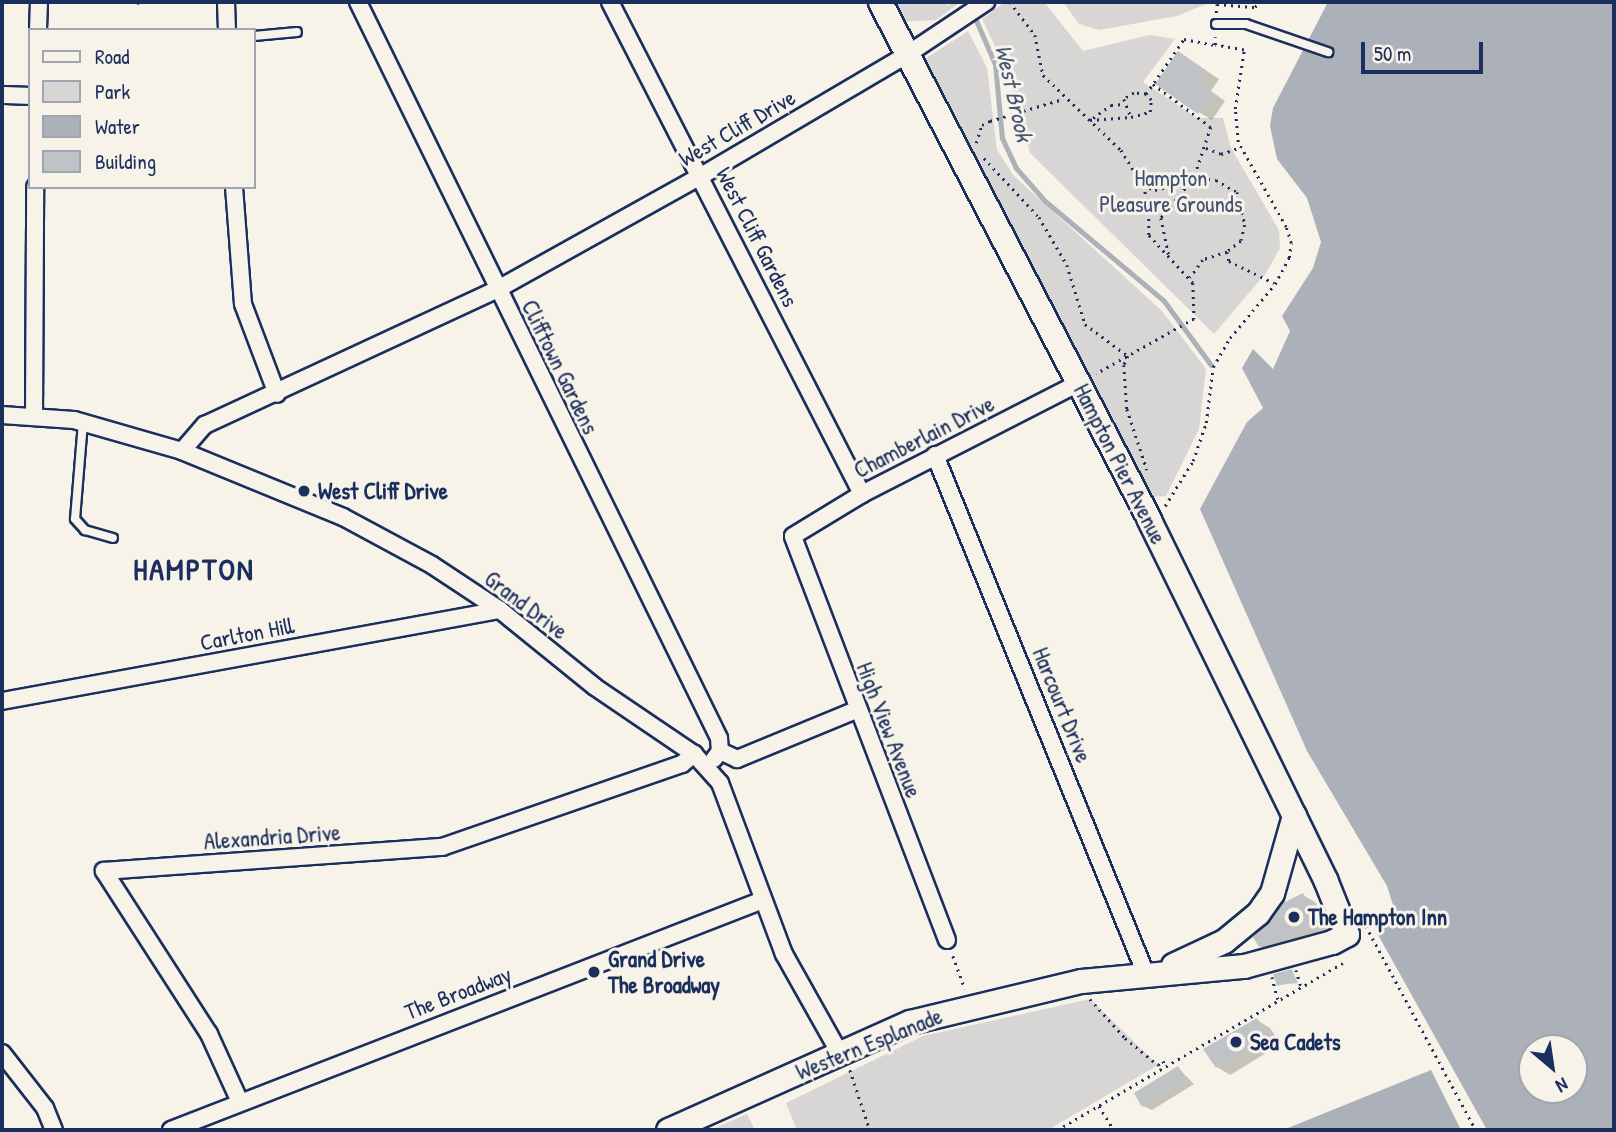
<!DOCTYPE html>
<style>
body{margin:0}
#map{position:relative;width:1616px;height:1132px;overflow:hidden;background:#f7f3e8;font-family:"Patrick Hand",sans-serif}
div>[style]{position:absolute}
.green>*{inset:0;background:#d7d6d4}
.water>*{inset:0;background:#acb0b9}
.shadow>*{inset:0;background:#0003}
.stream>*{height:5px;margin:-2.5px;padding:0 2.5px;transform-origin:2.5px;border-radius:2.5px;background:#acb0b9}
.building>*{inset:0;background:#c0c3c5}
.path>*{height:2.5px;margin-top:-1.25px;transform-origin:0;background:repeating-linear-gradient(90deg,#1b2f5e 0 2px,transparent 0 7px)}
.roads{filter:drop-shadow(2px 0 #1b2f5e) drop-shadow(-2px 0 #1b2f5e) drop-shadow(0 2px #1b2f5e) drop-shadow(0 -2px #1b2f5e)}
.lane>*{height:8px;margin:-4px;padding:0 4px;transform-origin:4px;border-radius:4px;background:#f7f3e8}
.street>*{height:16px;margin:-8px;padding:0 8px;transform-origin:8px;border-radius:8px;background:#f7f3e8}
.secondary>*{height:23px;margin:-11.5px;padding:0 11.5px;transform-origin:11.5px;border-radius:11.5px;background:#f7f3e8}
.dots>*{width:19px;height:19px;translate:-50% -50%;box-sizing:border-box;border:4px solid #f7f3e8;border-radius:50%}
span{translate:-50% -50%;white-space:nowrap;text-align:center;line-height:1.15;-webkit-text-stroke:6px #f7f3e8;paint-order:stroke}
.street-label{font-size:23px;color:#1b2f5e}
.park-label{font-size:23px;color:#415076}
.poi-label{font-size:23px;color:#1b2f5e;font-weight:700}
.left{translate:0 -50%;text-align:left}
.water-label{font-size:24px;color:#465679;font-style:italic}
.district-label{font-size:30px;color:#1b2f5e;font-weight:700;letter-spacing:2px}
.frame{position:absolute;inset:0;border:4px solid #1b2f5e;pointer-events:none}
.legend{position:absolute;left:28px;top:28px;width:228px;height:161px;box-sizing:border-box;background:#f7f3e8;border:2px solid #9fa5b1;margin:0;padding:9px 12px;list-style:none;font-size:21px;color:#1b2f5e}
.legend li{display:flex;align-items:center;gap:14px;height:35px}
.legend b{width:35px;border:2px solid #9fa5b1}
.north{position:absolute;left:1518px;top:1034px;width:70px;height:70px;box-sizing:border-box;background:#f7f3e8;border:2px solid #9fa5b1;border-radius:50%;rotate:151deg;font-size:19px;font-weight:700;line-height:28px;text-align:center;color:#1b2f5e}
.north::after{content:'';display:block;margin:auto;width:24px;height:32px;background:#1b2f5e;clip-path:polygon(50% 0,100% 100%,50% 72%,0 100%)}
.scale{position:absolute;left:1361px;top:42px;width:122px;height:32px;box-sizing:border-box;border:4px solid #1b2f5e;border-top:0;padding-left:9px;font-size:21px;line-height:24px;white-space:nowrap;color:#1b2f5e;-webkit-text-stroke:5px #f7f3e8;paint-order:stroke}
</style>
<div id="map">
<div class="green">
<i style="clip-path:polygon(887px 2px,943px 2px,949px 7px,947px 2px,960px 2px,936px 20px,898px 22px)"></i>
<i style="clip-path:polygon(1005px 2px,1044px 2px,1083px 51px,1149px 35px,1175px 39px,1143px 82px,1197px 118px,1223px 118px,1231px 148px,1279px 230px,1280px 248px,1266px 273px,1214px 334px,1030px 153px,1005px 67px,982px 19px)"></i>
<i style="clip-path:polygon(1063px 2px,1211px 2px,1177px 16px,1099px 30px,1079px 24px)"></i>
<i style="clip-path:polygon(968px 31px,987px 68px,997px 150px,1014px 176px,1162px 311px,1206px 369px,1199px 429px,1166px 496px,1148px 497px,919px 63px)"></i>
<i style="clip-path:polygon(1090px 999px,1158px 1065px,1048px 1130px,797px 1130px,786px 1103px,923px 1036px)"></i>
<i style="clip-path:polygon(747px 1114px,755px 1130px,711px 1130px)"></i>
</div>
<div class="water">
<i style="clip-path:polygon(evenodd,1328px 2px,1614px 2px,1614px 1130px,1487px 1130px,1377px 933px,1394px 908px,1387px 886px,1307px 751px,1200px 509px,1247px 422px,1263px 408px,1242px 368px,1253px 349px,1273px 369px,1290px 331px,1282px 316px,1313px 268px,1321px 242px,1307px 198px,1277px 159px,1270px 126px,1273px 108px,1328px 2px,1532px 1048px,1574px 1048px,1574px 1090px,1532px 1090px,1532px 1048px)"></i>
<i style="clip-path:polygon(1431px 1070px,1461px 1130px,1283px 1130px)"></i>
</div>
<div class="shadow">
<i style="clip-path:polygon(1179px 53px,1219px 79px,1211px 91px,1225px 101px,1212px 120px,1199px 112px)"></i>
<i style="clip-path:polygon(1303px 895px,1315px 902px,1330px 930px,1301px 946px,1273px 953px,1260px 946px,1255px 937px,1282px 906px)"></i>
<i style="clip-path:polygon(1292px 971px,1298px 983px,1278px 985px)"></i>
<i style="clip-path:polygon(1257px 1020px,1270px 1028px,1281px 1044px,1230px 1075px,1217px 1067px)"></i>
<i style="clip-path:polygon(1178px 1068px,1194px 1084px,1152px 1110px,1143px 1106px)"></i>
</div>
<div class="stream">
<i style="left:968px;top:2px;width:68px;rotate:66.5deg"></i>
<i style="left:995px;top:64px;width:74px;rotate:84.6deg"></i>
<i style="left:1002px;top:138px;width:33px;rotate:65deg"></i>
<i style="left:1016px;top:168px;width:44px;rotate:48.7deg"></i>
<i style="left:1045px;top:201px;width:155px;rotate:40deg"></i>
<i style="left:1164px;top:301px;width:79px;rotate:53.7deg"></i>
</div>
<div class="building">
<i style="clip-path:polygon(1178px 51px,1207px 71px,1199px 83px,1213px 93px,1198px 114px,1155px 84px)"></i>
<i style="clip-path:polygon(1303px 893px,1319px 923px,1288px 939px,1259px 947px,1253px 937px,1273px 920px,1281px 904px)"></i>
<i style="clip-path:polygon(1292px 969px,1295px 981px,1277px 986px,1273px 974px)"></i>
<i style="clip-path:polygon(1257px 1018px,1269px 1036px,1216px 1068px,1203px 1049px)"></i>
<i style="clip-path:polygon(1178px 1066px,1187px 1079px,1142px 1107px,1134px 1093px)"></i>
</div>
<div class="path">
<i style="left:265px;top:2px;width:11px"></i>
<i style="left:1010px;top:2px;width:41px;rotate:52.9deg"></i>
<i style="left:1035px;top:35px;width:41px;rotate:78.7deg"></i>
<i style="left:1043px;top:75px;width:108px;rotate:43.9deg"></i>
<i style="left:1121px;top:150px;width:41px;rotate:57.8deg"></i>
<i style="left:1143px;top:185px;width:21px;rotate:73deg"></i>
<i style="left:1149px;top:205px;width:30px;rotate:90deg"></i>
<i style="left:1149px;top:235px;width:65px;rotate:47.5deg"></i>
<i style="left:1193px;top:283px;width:36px;rotate:88deg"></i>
<i style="left:1194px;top:319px;width:112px;rotate:150.7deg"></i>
<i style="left:137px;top:3px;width:4px;rotate:-14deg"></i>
<i style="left:1216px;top:13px;width:9px;rotate:-84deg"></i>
<i style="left:1217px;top:4px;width:38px;rotate:5deg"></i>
<i style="left:1255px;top:7px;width:6px;rotate:-51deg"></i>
<i style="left:1153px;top:84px;width:72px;rotate:36.6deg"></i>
<i style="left:1211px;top:127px;width:54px;rotate:108.4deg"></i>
<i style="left:1194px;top:178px;width:52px;rotate:129.5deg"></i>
<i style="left:1161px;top:218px;width:40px;rotate:78deg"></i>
<i style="left:1146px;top:94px;width:12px;rotate:-175deg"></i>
<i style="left:1134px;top:93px;width:12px;rotate:149deg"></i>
<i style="left:1124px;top:99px;width:19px;rotate:69deg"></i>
<i style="left:1131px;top:117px;width:20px;rotate:-15deg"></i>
<i style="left:1150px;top:112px;width:12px;rotate:-85deg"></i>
<i style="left:1151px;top:100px;width:8px;rotate:-130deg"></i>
<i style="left:1146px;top:94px;width:67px;rotate:-55.4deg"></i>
<i style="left:1184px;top:39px;width:32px;rotate:11deg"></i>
<i style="left:1093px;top:118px;width:22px;rotate:-36deg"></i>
<i style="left:1111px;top:105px;width:12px;rotate:-5deg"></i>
<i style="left:1090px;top:120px;width:41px;rotate:-4.2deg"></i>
<i style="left:976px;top:143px;width:19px;rotate:-72deg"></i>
<i style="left:982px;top:125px;width:9px;rotate:-27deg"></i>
<i style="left:990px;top:121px;width:76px;rotate:-16.8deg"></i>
<i style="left:1206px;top:148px;width:16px;rotate:22deg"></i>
<i style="left:1221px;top:154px;width:21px;rotate:-19deg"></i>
<i style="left:984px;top:158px;width:81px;rotate:47deg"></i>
<i style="left:1039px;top:217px;width:56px;rotate:59.7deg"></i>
<i style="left:1067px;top:265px;width:62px;rotate:73deg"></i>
<i style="left:1085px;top:324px;width:54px;rotate:36.7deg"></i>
<i style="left:1143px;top:185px;width:13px;rotate:23deg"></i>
<i style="left:1155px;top:190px;width:48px;rotate:-14.6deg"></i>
<i style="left:1201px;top:178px;width:15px;rotate:8deg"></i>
<i style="left:1216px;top:180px;width:24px;rotate:30deg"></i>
<i style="left:1237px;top:192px;width:34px;rotate:76deg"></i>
<i style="left:1245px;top:225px;width:16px;rotate:104deg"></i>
<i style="left:1241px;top:241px;width:18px;rotate:142deg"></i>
<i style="left:1227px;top:252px;width:25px;rotate:162deg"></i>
<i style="left:1203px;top:260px;width:22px;rotate:126deg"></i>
<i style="left:1227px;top:252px;width:9px;rotate:77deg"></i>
<i style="left:1229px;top:261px;width:50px;rotate:26.1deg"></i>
<i style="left:1128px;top:356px;width:10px;rotate:114deg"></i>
<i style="left:1124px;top:365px;width:44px;rotate:86.1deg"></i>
<i style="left:1127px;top:409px;width:64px;rotate:71.8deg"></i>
<i style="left:1165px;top:506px;width:53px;rotate:-58.1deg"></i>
<i style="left:1193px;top:461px;width:40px;rotate:-71.1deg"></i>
<i style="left:1206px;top:423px;width:56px;rotate:-82.9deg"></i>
<i style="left:1213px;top:367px;width:34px;rotate:-60deg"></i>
<i style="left:1230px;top:338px;width:70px;rotate:-50.2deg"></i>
<i style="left:1275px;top:284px;width:30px;rotate:-62deg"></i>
<i style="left:1289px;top:258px;width:15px;rotate:-82deg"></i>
<i style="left:1291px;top:243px;width:17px;rotate:-107deg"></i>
<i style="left:1286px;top:227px;width:98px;rotate:-119.5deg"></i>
<i style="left:1238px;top:142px;width:33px;rotate:-95deg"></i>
<i style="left:1235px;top:109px;width:60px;rotate:-81.3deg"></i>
<i style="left:1244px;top:50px;width:29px;rotate:-170deg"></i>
<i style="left:1215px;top:45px;width:8px;rotate:-90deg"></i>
<i style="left:1366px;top:926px;width:232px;rotate:61.7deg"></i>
<i style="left:953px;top:956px;width:35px;rotate:70deg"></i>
<i style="left:1296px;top:970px;width:17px;rotate:73deg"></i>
<i style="left:1272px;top:977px;width:23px;rotate:75deg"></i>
<i style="left:1090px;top:999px;width:52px;rotate:48.1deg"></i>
<i style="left:1125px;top:1038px;width:43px;rotate:39.3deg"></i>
<i style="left:1158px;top:1065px;width:6px;rotate:-39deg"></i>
<i style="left:1163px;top:1061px;width:6px;rotate:59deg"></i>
<i style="left:850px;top:1070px;width:63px;rotate:71.6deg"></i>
<i style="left:1099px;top:1106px;width:28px;rotate:58deg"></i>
<i style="left:1057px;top:1130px;width:331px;rotate:-30.3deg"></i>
</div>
<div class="roads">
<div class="lane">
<i style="left:1216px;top:24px;width:30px"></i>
<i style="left:1246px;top:24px;width:87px;rotate:18.9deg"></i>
<i style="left:254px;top:36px;width:43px;rotate:-5.3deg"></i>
<i style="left:83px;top:422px;width:97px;rotate:94.7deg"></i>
<i style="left:75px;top:519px;width:15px;rotate:48deg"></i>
<i style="left:85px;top:530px;width:29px;rotate:16deg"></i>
</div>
<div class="street">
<i style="left:226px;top:2px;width:28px;rotate:88deg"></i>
<i style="left:358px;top:2px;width:820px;rotate:63.87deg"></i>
<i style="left:719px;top:738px;width:13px;rotate:86deg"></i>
<i style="left:610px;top:2px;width:553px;rotate:62.88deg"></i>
<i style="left:38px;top:30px;width:28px;rotate:-88deg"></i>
<i style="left:2px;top:95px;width:28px;rotate:2deg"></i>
<i style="left:234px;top:187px;width:117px;rotate:85.6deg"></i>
<i style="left:243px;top:304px;width:96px;rotate:69.3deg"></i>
<i style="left:2px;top:415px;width:72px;rotate:4deg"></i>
<i style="left:74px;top:420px;width:112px;rotate:16deg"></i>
<i style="left:182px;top:451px;width:174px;rotate:22.3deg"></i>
<i style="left:343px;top:517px;width:101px;rotate:28.3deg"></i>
<i style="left:432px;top:565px;width:82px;rotate:33.5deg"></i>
<i style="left:500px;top:610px;width:122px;rotate:39deg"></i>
<i style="left:595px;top:687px;width:120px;rotate:34.1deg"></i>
<i style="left:694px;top:754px;width:39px;rotate:48deg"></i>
<i style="left:720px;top:783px;width:183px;rotate:69.5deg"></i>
<i style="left:784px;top:954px;width:112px;rotate:60.7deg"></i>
<i style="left:34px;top:415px;width:228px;rotate:-89.7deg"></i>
<i style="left:182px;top:451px;width:35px;rotate:-49deg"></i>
<i style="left:205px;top:425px;width:321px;rotate:-24.9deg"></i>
<i style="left:496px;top:290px;width:235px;rotate:-29.1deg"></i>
<i style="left:701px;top:176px;width:240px;rotate:-30.5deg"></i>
<i style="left:908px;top:54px;width:94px;rotate:-33.7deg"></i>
<i style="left:935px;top:455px;width:558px;rotate:67.89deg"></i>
<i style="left:2px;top:701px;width:506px;rotate:-10.36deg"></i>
<i style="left:714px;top:759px;width:10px;rotate:-53deg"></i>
<i style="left:720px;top:751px;width:19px;rotate:25deg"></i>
<i style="left:737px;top:759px;width:129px;rotate:-22.4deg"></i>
<i style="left:947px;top:940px;width:432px;rotate:-110.9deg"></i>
<i style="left:793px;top:536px;width:81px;rotate:-31.3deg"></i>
<i style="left:862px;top:494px;width:244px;rotate:-27.1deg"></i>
<i style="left:2px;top:1053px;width:70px;rotate:52deg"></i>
<i style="left:45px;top:1108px;width:24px;rotate:68deg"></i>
<i style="left:240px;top:1102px;width:75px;rotate:-114.5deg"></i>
<i style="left:209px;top:1034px;width:194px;rotate:-122.8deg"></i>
<i style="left:104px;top:871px;width:339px;rotate:-4.1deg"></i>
<i style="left:442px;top:847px;width:254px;rotate:-19.1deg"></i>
<i style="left:682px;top:764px;width:16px;rotate:-40deg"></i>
<i style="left:171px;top:1130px;width:635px;rotate:-21.23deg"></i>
</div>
<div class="secondary">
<i style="left:1173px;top:965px;width:56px;rotate:-25.2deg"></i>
<i style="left:1224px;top:941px;width:44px;rotate:-39.5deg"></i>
<i style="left:1258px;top:913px;width:24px;rotate:-55deg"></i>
<i style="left:1272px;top:893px;width:81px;rotate:-74.2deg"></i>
<i style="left:668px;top:1130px;width:265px;rotate:-24.1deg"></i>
<i style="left:910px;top:1022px;width:176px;rotate:-13.5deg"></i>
<i style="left:1081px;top:981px;width:164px;rotate:-5.3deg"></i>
<i style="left:1244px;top:966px;width:91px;rotate:-15.3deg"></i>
<i style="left:1332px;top:942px;width:17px;rotate:-28deg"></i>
<i style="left:1347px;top:934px;width:59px;rotate:-111.8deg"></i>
<i style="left:1325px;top:879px;width:401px;rotate:-116.1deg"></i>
<i style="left:1149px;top:519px;width:583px;rotate:-117.49deg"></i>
</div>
</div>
<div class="dots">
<i style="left:304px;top:491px;background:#1b2f5e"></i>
<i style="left:1294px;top:917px;background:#1b2f5e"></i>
<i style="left:594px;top:972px;background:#1b2f5e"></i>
<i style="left:1236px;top:1042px;background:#1b2f5e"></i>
</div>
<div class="street-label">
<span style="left:737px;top:128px;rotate:-30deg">West Cliff Drive</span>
<span style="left:757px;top:237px;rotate:63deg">West Cliff Gardens</span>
<span style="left:560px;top:367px;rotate:64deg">Clifftown Gardens</span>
<span style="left:924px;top:437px;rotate:-27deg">Chamberlain Drive</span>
<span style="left:1120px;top:464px;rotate:63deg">Hampton Pier Avenue</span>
<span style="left:526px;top:605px;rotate:37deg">Grand Drive</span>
<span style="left:247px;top:634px;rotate:-11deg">Carlton Hill</span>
<span style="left:1062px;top:705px;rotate:68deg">Harcourt Drive</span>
<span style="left:889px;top:730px;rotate:69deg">High View Avenue</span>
<span style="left:272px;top:837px;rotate:-4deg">Alexandria Drive</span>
<span style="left:458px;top:993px;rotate:-21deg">The Broadway</span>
<span style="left:869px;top:1044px;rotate:-22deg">Western Esplanade</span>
</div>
<div class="park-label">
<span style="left:1171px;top:191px">Hampton<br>Pleasure Grounds</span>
</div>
<div class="poi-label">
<span class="left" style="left:318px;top:491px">West Cliff Drive</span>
<span class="left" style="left:1308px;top:917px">The Hampton Inn</span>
<span class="left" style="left:608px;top:972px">Grand Drive<br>The Broadway</span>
<span class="left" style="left:1250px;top:1042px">Sea Cadets</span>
</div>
<div class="water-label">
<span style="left:1014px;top:93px;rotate:77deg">West Brook</span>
</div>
<div class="district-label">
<span style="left:194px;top:569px">HAMPTON</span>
</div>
<div class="frame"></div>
<ul class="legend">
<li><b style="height:9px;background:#f7f3e8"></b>Road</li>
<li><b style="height:19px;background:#d7d6d4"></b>Park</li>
<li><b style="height:19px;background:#acb0b9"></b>Water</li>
<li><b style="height:19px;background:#c0c3c5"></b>Building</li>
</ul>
<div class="north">N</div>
<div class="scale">50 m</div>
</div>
